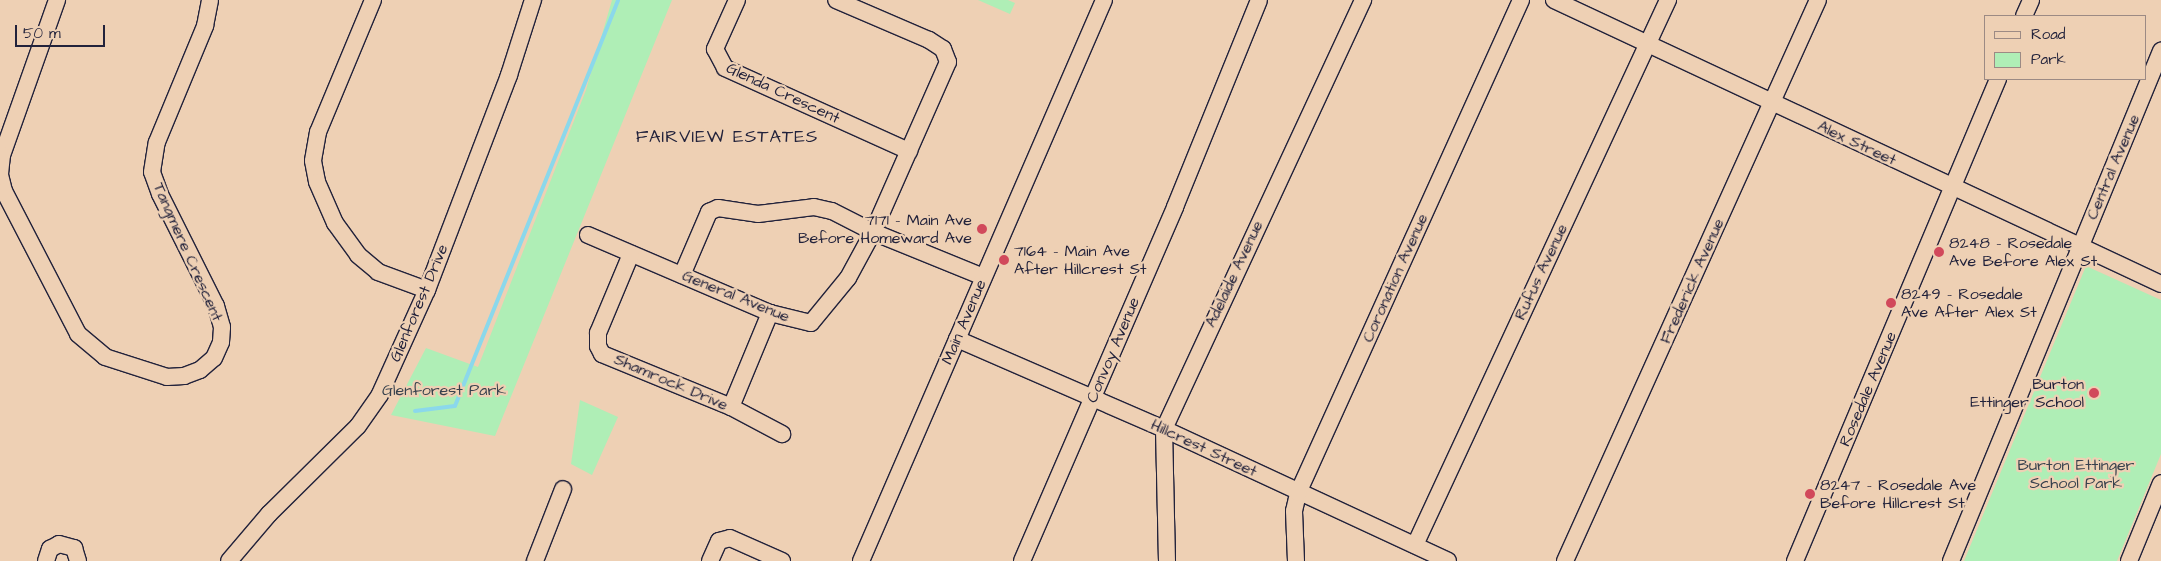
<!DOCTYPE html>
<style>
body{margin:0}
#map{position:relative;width:2161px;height:561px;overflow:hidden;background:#eed0b4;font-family:"Architects Daughter",sans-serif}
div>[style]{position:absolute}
.green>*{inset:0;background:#afeeb6}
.stream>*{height:4px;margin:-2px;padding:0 2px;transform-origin:2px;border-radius:2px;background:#8bd8eb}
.roads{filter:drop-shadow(1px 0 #22223b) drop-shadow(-1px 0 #22223b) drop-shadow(0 1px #22223b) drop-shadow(0 -1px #22223b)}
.minor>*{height:16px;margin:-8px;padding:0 8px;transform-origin:8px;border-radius:8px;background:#eed0b4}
.dots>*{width:14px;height:14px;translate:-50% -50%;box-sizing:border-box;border:2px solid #eed0b4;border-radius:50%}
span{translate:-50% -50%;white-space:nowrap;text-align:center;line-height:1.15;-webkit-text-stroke:4.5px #eed0b4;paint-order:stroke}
.street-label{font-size:16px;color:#22223b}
.poi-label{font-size:16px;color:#22223b}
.right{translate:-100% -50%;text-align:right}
.left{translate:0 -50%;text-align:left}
.park-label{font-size:16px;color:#37414d}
.neighbourhood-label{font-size:18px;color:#22223b;letter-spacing:1px}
.legend{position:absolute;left:1984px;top:15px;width:162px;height:65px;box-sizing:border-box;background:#eed0b4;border:1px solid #9c8a84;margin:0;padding:6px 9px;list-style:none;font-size:15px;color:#22223b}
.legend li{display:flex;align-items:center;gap:10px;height:25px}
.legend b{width:25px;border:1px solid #9c8a84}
.scale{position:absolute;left:15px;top:25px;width:90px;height:22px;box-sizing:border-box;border:2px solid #22223b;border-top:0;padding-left:6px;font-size:15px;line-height:18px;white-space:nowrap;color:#22223b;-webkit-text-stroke:4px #eed0b4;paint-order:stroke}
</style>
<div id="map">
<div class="green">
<i style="clip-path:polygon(612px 0,672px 0,495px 436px,391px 415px,426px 348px,478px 367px,586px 90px)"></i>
<i style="clip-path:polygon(978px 0,1008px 0,1015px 3px,1010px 14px)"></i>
<i style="clip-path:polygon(2086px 266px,2161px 300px,2161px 454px,2117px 561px,1964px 561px)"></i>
<i style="clip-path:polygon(580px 400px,618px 417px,592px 475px,571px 464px)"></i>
</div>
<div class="stream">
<i style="left:415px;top:411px;width:40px;rotate:-7.1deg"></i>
<i style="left:455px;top:406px;width:437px;rotate:-68.1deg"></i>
</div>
<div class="roads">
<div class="minor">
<i style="left:57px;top:0;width:164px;rotate:109.5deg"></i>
<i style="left:2px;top:155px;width:20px;rotate:96deg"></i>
<i style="left:0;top:175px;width:16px;rotate:76deg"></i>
<i style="left:4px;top:191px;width:161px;rotate:62.6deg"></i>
<i style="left:78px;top:334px;width:35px;rotate:40deg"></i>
<i style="left:105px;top:357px;width:65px;rotate:17.9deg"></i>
<i style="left:167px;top:377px;width:17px;rotate:-3deg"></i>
<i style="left:184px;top:376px;width:17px;rotate:-21deg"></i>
<i style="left:200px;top:370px;width:18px;rotate:-41deg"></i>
<i style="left:214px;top:358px;width:17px;rotate:-66deg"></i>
<i style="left:221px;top:342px;width:15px;rotate:-86deg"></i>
<i style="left:222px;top:327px;width:22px;rotate:-106deg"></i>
<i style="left:216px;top:306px;width:125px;rotate:-116.6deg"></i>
<i style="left:160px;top:194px;width:23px;rotate:-110deg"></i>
<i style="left:152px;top:172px;width:30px;rotate:-81deg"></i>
<i style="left:157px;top:142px;width:126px;rotate:-67.5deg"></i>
<i style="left:205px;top:26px;width:26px;rotate:-79deg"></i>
<i style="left:373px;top:0;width:143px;rotate:112.6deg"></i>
<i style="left:318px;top:132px;width:29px;rotate:100deg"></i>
<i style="left:313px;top:161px;width:21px;rotate:79deg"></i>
<i style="left:317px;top:182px;width:45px;rotate:66.3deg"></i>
<i style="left:335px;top:223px;width:39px;rotate:54deg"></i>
<i style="left:358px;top:255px;width:26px;rotate:40deg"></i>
<i style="left:378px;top:272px;width:52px;rotate:20.2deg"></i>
<i style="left:737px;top:0;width:54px;rotate:114.2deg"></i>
<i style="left:715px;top:49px;width:21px;rotate:62deg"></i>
<i style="left:725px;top:68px;width:202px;rotate:24.3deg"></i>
<i style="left:1554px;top:0;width:670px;rotate:25.07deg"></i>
<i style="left:2024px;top:16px;width:17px;rotate:-66deg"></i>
<i style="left:588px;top:235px;width:198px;rotate:23.2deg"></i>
<i style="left:770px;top:313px;width:42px;rotate:13.7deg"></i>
<i style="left:811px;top:323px;width:58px;rotate:-50.6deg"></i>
<i style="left:848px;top:278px;width:52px;rotate:-61.5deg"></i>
<i style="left:873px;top:232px;width:186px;rotate:-66.2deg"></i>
<i style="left:948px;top:62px;width:14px;rotate:-111deg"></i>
<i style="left:943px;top:49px;width:17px;rotate:-147deg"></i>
<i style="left:929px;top:40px;width:101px;rotate:-156.7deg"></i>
<i style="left:631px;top:254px;width:86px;rotate:112.7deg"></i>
<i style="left:598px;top:333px;width:13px;rotate:90deg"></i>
<i style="left:598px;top:346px;width:9px;rotate:63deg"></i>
<i style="left:602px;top:354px;width:139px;rotate:22.3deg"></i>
<i style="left:731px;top:407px;width:58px;rotate:27.9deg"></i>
<i style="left:682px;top:275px;width:69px;rotate:-66.8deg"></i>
<i style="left:709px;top:212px;width:10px;rotate:-24deg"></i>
<i style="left:718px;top:208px;width:40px;rotate:8.5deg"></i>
<i style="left:758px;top:214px;width:56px;rotate:-7.1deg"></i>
<i style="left:814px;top:207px;width:18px;rotate:13deg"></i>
<i style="left:832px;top:211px;width:46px;rotate:27.1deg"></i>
<i style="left:873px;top:232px;width:119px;rotate:22.2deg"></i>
<i style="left:957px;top:339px;width:226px;rotate:23.5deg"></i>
<i style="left:1164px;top:429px;width:313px;rotate:24.9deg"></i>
<i style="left:731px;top:407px;width:102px;rotate:-67.5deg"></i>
<i style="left:1415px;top:545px;width:601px;rotate:-65.1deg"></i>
<i style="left:46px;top:561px;width:13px;rotate:-72deg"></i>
<i style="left:50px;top:549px;width:10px;rotate:-29deg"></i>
<i style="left:59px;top:544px;width:16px;rotate:15deg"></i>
<i style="left:74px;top:548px;width:14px;rotate:73deg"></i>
<i style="left:229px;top:561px;width:62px;rotate:-49.6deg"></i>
<i style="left:269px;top:514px;width:125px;rotate:-44.7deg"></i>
<i style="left:358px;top:426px;width:39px;rotate:-55deg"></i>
<i style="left:380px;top:394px;width:114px;rotate:-65.7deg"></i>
<i style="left:427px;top:290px;width:230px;rotate:-69.1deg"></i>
<i style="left:509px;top:75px;width:79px;rotate:-72.3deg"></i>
<i style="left:535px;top:561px;width:77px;rotate:-68.7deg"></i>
<i style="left:710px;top:561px;width:22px;rotate:-66deg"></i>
<i style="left:719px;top:541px;width:11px;rotate:-15deg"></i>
<i style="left:730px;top:538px;width:57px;rotate:23.9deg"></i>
<i style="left:861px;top:561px;width:611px;rotate:-66.58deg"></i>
<i style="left:1022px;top:561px;width:386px;rotate:-66.6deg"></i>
<i style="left:1175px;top:207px;width:223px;rotate:-67.9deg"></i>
<i style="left:1167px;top:561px;width:132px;rotate:-91.3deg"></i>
<i style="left:1164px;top:429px;width:473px;rotate:-65.1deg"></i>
<i style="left:1296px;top:561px;width:50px;rotate:-92.3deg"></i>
<i style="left:1294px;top:511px;width:18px;rotate:-77deg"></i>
<i style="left:1298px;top:493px;width:541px;rotate:-65.66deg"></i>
<i style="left:1565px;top:561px;width:615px;rotate:-65.73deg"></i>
<i style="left:1795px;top:561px;width:523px;rotate:-67.16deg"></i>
<i style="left:1951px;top:561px;width:552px;rotate:-67.62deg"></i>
<i style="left:2129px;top:561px;width:84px;rotate:-67.7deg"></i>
</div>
</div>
<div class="dots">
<i style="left:982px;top:229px;background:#d1495b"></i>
<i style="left:1939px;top:252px;background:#d1495b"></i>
<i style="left:1004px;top:260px;background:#d1495b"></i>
<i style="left:1891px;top:303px;background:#d1495b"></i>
<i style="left:2094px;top:393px;background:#d1495b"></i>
<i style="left:1810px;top:494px;background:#d1495b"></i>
</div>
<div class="street-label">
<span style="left:783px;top:93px;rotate:25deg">Glenda Crescent</span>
<span style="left:1857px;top:143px;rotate:25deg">Alex Street</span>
<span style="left:2113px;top:167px;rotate:-67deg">Central Avenue</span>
<span style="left:188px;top:252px;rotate:66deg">Tangmere Crescent</span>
<span style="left:1541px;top:272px;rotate:-65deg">Rufus Avenue</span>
<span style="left:1234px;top:274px;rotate:-65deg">Adelaide Avenue</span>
<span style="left:1395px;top:278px;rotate:-66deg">Coronation Avenue</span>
<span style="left:1692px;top:281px;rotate:-66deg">Frederick Avenue</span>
<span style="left:736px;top:296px;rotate:22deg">General Avenue</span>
<span style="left:419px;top:303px;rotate:-67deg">Glenforest Drive</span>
<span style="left:964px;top:322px;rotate:-67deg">Main Avenue</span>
<span style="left:1113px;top:350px;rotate:-67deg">Convoy Avenue</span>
<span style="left:671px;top:382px;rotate:23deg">Shamrock Drive</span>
<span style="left:1868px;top:389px;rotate:-67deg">Rosedale Avenue</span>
<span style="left:1204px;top:448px;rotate:25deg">Hillcrest Street</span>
</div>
<div class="poi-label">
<span class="right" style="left:972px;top:229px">7171 - Main Ave<br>Before Homeward Ave</span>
<span class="left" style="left:1949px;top:252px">8248 - Rosedale<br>Ave Before Alex St</span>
<span class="left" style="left:1014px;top:260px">7164 - Main Ave<br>After Hillcrest St</span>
<span class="left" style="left:1901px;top:303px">8249 - Rosedale<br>Ave After Alex St</span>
<span class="right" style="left:2084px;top:393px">Burton<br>Ettinger School</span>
<span class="left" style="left:1820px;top:494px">8247 - Rosedale Ave<br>Before Hillcrest St</span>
</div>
<div class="park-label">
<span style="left:444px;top:390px">Glenforest Park</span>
<span style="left:2076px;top:474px">Burton Ettinger<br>School Park</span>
</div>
<div class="neighbourhood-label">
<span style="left:727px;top:137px">FAIRVIEW ESTATES</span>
</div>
<ul class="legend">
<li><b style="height:6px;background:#eed0b4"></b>Road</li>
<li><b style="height:14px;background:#afeeb6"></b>Park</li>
</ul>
<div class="scale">50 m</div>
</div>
